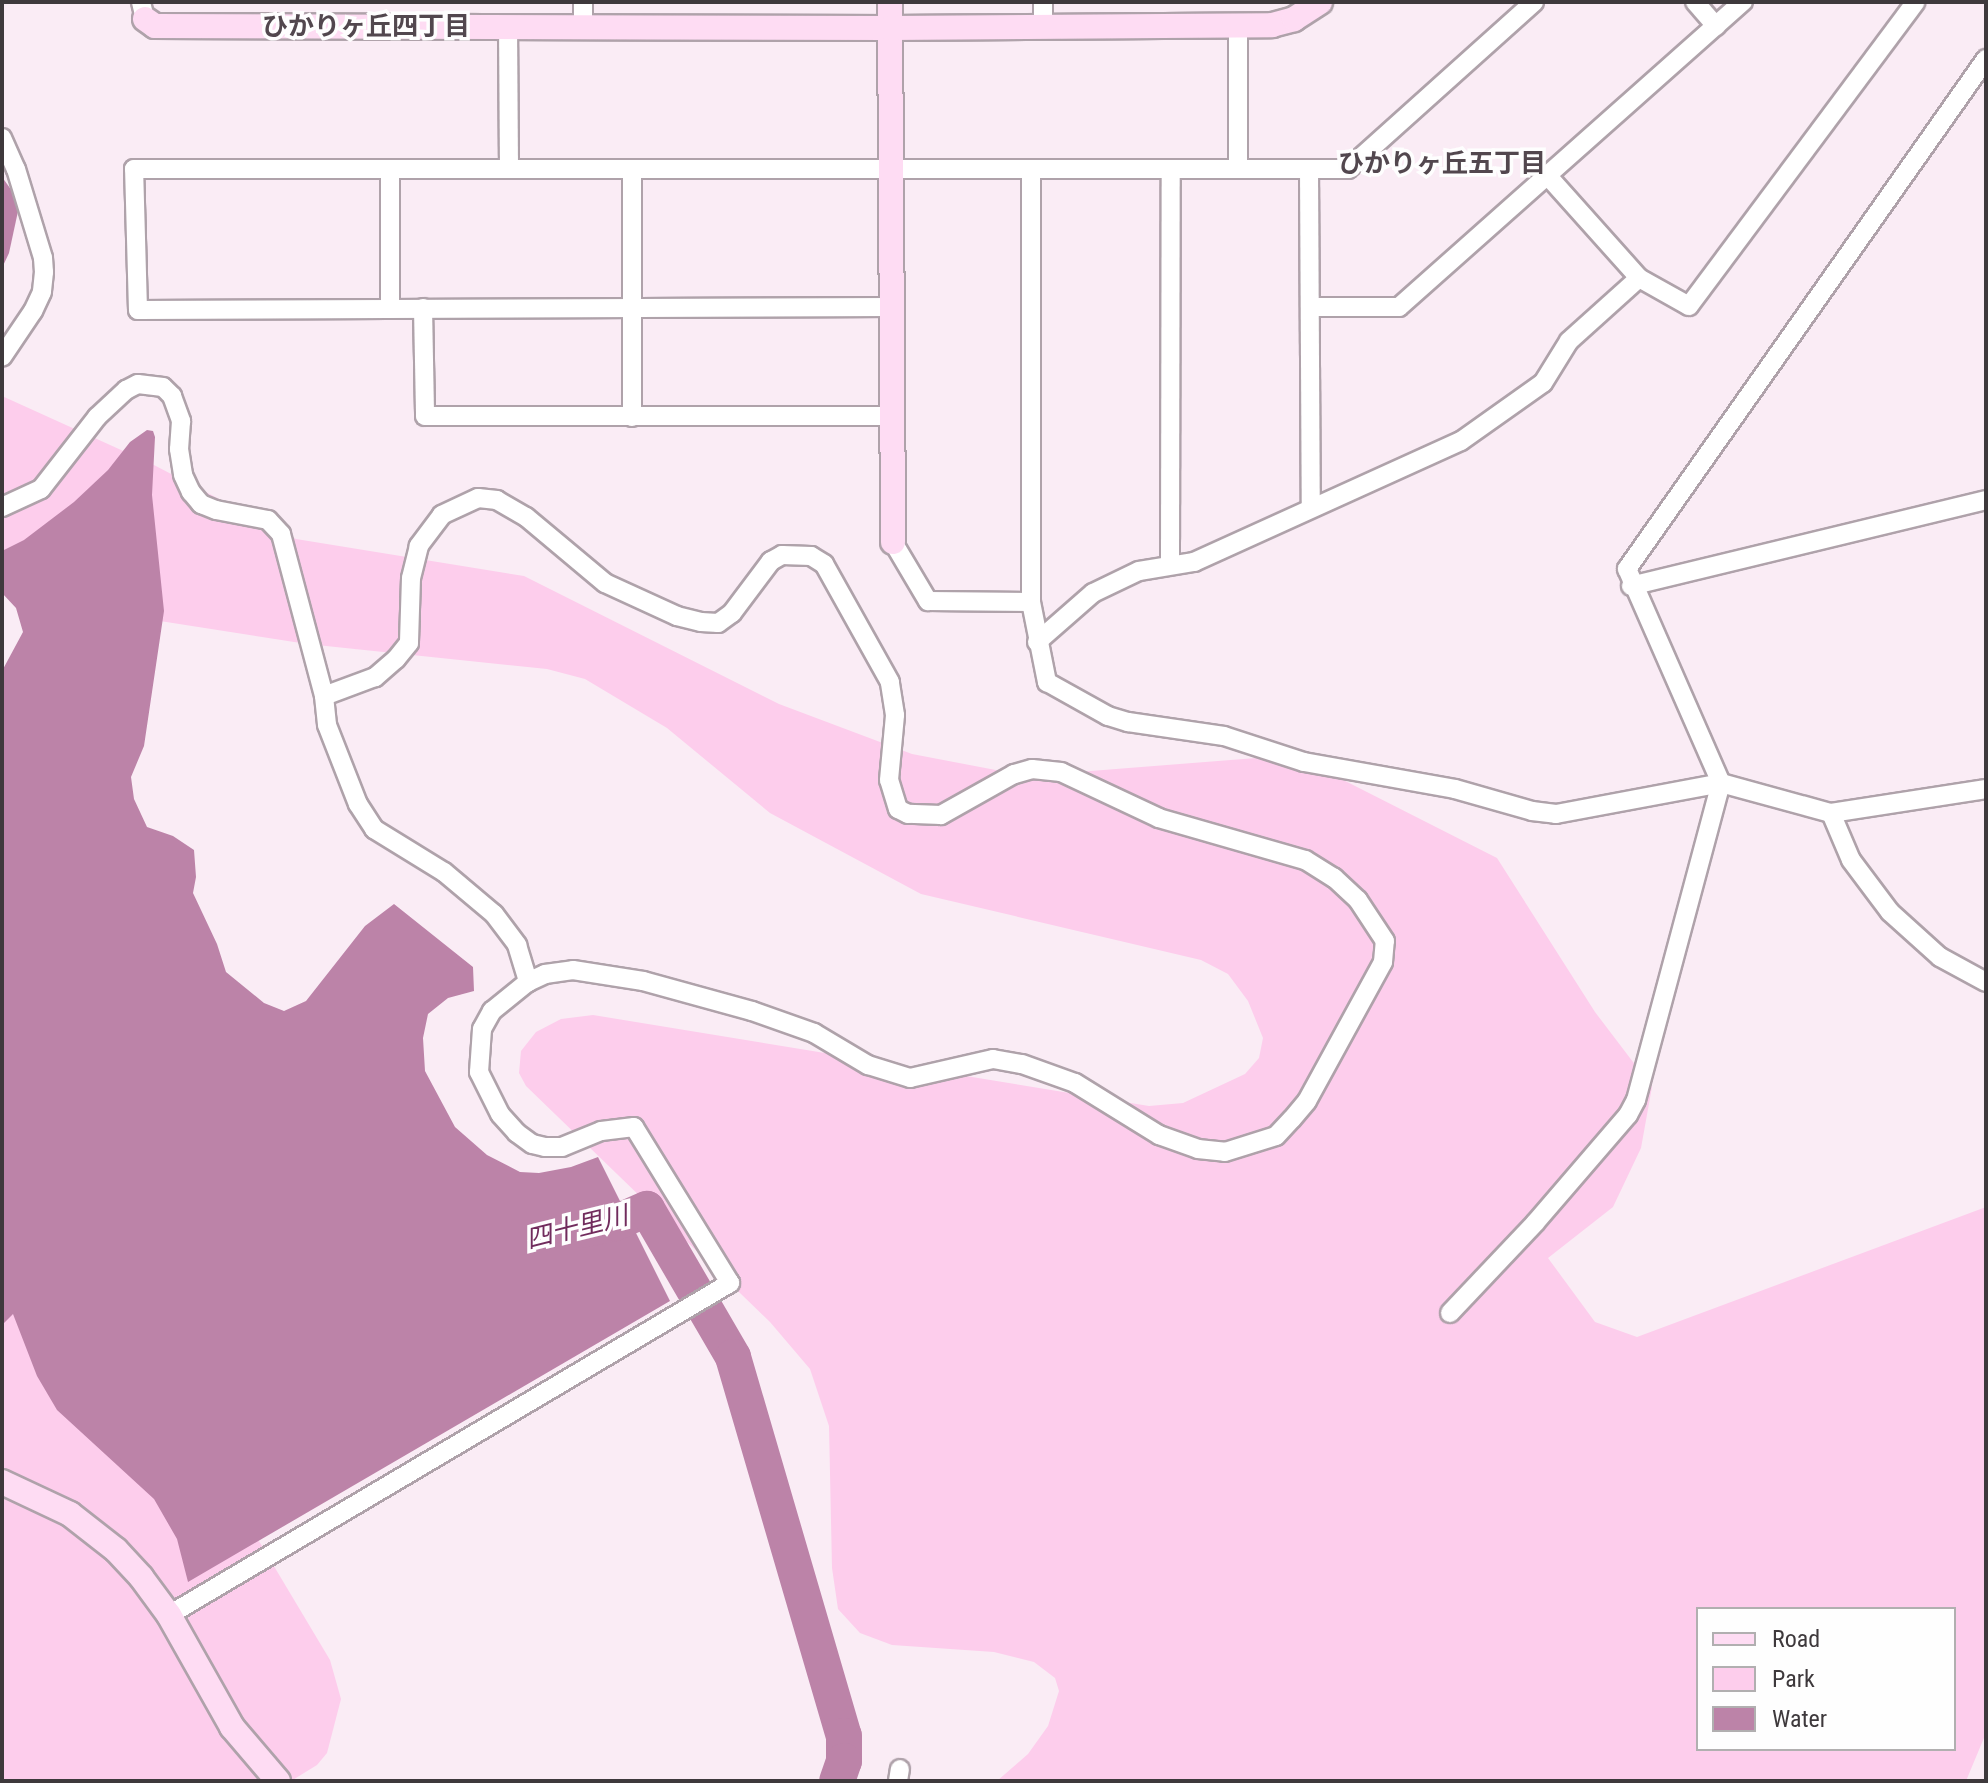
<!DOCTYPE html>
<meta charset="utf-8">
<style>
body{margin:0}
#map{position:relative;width:1988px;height:1783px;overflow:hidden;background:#faecf5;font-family:"Roboto Condensed","Noto Sans JP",sans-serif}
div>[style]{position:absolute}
.green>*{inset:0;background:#fdcdec}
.water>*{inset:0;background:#bc83a8}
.river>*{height:36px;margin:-18px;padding:0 18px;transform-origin:18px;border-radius:18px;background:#bc83a8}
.roads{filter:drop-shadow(2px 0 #afa2aa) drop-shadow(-2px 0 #afa2aa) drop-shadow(0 2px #afa2aa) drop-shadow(0 -2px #afa2aa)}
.street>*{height:18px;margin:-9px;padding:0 9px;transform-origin:9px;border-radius:9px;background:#fff}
.secondary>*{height:24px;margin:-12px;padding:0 12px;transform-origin:12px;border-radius:12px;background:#fedcf3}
span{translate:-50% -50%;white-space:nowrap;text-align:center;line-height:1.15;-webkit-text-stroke:7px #fefefe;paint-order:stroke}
.neighbourhood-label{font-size:26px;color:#52474e;font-weight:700}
.water-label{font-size:26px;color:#712c5d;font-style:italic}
.frame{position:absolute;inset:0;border:4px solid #3e393c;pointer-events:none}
.legend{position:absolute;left:1696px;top:1607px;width:260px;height:144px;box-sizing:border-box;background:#fefefe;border:2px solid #b1afb0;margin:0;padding:10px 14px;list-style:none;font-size:24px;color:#3e393c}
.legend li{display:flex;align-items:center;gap:16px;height:40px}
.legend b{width:40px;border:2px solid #b1afb0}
</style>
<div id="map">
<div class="green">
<i style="clip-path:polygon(evenodd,2px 396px,152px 464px,296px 539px,524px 576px,779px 704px,912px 754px,1027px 776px,1294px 755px,1497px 858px,1595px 1012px,1652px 1087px,1641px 1148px,1613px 1207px,1548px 1258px,1595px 1322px,1637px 1337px,1986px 1207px,1986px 1733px,1966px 1781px,997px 1781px,1028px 1754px,1048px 1726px,1059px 1691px,1055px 1678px,1034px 1662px,994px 1652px,892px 1645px,860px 1633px,838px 1609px,832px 1568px,829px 1426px,810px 1369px,770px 1322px,526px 1086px,519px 1073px,521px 1051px,536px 1032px,561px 1019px,593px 1015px,1149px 1106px,1183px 1103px,1245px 1074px,1259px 1058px,1263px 1038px,1248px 1001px,1228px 974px,1201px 960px,921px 894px,770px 813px,667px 728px,585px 679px,547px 669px,307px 644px,160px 621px,2px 551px,2px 396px,1698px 1609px,1954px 1609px,1954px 1749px,1698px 1749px,1698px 1609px)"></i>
<i style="clip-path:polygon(2px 1157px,235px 1501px,330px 1660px,341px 1699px,327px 1753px,317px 1765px,291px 1781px,2px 1781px)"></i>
</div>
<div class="water">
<i style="clip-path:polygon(2px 177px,20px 202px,9px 253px,2px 268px)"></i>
<i style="clip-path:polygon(147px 430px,153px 431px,155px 437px,152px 495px,164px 611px,144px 746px,131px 777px,134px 799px,147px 827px,173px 836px,194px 850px,196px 877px,193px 893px,217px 944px,226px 972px,264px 1003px,284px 1011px,306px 1001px,365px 926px,394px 904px,473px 967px,474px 991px,448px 998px,428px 1014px,423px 1038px,425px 1071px,455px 1127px,487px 1155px,520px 1172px,539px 1173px,571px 1167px,598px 1157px,670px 1301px,188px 1582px,177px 1539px,154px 1499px,57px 1410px,37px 1376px,13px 1314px,2px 1325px,2px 671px,23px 632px,16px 608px,2px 593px,2px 551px,24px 540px,74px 502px,108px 470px,130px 442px)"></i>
</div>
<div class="river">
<i style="left:582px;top:1230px;width:34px;rotate:-12deg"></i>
<i style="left:615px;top:1223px;width:35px;rotate:-24deg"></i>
<i style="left:647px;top:1209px;width:171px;rotate:59.8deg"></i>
<i style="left:733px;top:1357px;width:395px;rotate:73.7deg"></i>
<i style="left:844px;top:1736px;width:25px;rotate:90deg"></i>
<i style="left:844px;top:1761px;width:21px;rotate:109deg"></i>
</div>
<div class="roads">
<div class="street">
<i style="left:141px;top:2px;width:17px;rotate:77deg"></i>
<i style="left:1695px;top:2px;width:32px;rotate:49deg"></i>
<i style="left:508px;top:25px;width:143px;rotate:89.6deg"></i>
<i style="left:583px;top:25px;width:23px;rotate:-90deg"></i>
<i style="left:1238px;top:25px;width:142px;rotate:90deg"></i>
<i style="left:1043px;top:26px;width:24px;rotate:-90deg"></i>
<i style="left:2px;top:138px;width:34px;rotate:66deg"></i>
<i style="left:16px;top:169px;width:93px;rotate:73.1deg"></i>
<i style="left:43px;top:258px;width:14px;rotate:86deg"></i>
<i style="left:44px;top:272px;width:20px;rotate:96deg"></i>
<i style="left:42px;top:292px;width:21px;rotate:115deg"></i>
<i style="left:33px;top:311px;width:55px;rotate:124deg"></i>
<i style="left:390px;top:169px;width:139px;rotate:90deg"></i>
<i style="left:1309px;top:169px;width:339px;rotate:89.7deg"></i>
<i style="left:1031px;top:170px;width:432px;rotate:90deg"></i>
<i style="left:1031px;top:602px;width:82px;rotate:78.7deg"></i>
<i style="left:1047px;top:682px;width:70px;rotate:29.1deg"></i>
<i style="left:1108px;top:716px;width:21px;rotate:17deg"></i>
<i style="left:1128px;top:722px;width:97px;rotate:8.3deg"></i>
<i style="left:1224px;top:736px;width:84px;rotate:18deg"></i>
<i style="left:1304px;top:762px;width:153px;rotate:10.1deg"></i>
<i style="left:1455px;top:789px;width:80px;rotate:15.9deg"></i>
<i style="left:1532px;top:811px;width:24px;rotate:7deg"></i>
<i style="left:1556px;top:814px;width:168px;rotate:-10.6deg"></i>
<i style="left:1721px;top:783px;width:114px;rotate:15.3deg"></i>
<i style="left:1831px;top:813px;width:157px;rotate:-8.8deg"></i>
<i style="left:1547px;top:175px;width:138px;rotate:48.2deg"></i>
<i style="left:1639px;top:278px;width:57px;rotate:29.2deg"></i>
<i style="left:1689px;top:306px;width:379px;rotate:-53.3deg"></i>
<i style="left:891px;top:307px;width:753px;rotate:179.77deg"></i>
<i style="left:138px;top:310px;width:141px;rotate:-91.6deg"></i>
<i style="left:134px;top:169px;width:1214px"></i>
<i style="left:1348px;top:169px;width:250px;rotate:-41.9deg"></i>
<i style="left:1310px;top:307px;width:89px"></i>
<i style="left:1399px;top:307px;width:460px;rotate:-41.6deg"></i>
<i style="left:423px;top:308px;width:108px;rotate:88.9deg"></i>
<i style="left:425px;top:416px;width:467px"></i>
<i style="left:632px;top:417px;width:248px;rotate:-90deg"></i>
<i style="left:2px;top:507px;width:43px;rotate:-24.8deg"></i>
<i style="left:41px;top:489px;width:91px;rotate:-52.1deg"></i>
<i style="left:97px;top:417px;width:40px;rotate:-43deg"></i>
<i style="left:126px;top:390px;width:13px;rotate:-27deg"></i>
<i style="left:138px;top:384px;width:25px;rotate:7deg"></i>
<i style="left:163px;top:387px;width:13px;rotate:45deg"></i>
<i style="left:172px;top:396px;width:27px;rotate:70deg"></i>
<i style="left:181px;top:421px;width:28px;rotate:94deg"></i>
<i style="left:179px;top:449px;width:26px;rotate:81deg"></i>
<i style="left:183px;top:475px;width:19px;rotate:65deg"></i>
<i style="left:191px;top:492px;width:16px;rotate:50deg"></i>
<i style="left:201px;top:504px;width:16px;rotate:22deg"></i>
<i style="left:216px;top:510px;width:53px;rotate:10.9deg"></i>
<i style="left:268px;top:520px;width:19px;rotate:47deg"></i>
<i style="left:281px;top:534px;width:168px;rotate:75.1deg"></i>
<i style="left:324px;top:696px;width:29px;rotate:84deg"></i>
<i style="left:327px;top:725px;width:85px;rotate:68.6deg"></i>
<i style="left:358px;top:804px;width:30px;rotate:57deg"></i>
<i style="left:374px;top:829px;width:82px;rotate:31.6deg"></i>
<i style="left:444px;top:872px;width:65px;rotate:40deg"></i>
<i style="left:494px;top:914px;width:39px;rotate:53deg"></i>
<i style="left:517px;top:945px;width:39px;rotate:73deg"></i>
<i style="left:893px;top:542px;width:69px;rotate:59.3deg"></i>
<i style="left:928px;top:601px;width:103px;rotate:0.6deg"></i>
<i style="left:1170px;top:565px;width:396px;rotate:-89.9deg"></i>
<i style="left:1631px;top:586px;width:365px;rotate:-13.6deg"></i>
<i style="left:1037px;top:642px;width:74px;rotate:-41.2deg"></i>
<i style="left:1093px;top:593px;width:51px;rotate:-25.6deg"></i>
<i style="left:1139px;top:571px;width:56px;rotate:-9.3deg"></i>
<i style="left:1194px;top:562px;width:293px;rotate:-24.4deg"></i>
<i style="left:1461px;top:441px;width:100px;rotate:-35.3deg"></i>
<i style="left:1543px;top:383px;width:49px;rotate:-58.2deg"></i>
<i style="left:1569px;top:341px;width:94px;rotate:-42deg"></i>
<i style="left:1831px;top:813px;width:51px;rotate:66.9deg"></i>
<i style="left:1851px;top:860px;width:65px;rotate:53.1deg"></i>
<i style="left:1890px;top:912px;width:67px;rotate:42deg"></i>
<i style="left:1940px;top:957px;width:52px;rotate:28.5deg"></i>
<i style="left:1450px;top:1313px;width:124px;rotate:-46.6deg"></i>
<i style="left:1535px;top:1223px;width:143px;rotate:-49.3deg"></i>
<i style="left:1628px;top:1115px;width:17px;rotate:-62deg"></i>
<i style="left:1636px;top:1100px;width:328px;rotate:-75deg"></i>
<i style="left:1721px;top:783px;width:234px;rotate:-113.7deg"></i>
<i style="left:1627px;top:569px;width:624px;rotate:-54.86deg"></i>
<i style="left:169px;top:1615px;width:652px;rotate:-30.62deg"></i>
<i style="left:730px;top:1283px;width:183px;rotate:-121.6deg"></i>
<i style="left:634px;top:1127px;width:33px;rotate:173deg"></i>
<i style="left:601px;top:1131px;width:42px;rotate:157.7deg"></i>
<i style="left:562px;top:1147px;width:17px;rotate:180deg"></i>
<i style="left:545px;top:1147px;width:13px;rotate:-167deg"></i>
<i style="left:532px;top:1144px;width:19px;rotate:-144deg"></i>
<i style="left:517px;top:1133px;width:25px;rotate:-132deg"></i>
<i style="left:500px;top:1114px;width:47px;rotate:-116.6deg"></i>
<i style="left:479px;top:1072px;width:43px;rotate:-86deg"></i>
<i style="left:482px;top:1029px;width:21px;rotate:-61deg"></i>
<i style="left:492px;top:1011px;width:46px;rotate:-38.9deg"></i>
<i style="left:528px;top:982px;width:19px;rotate:-25deg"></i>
<i style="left:545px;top:974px;width:28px;rotate:-8deg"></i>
<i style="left:573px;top:970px;width:71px;rotate:8.9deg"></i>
<i style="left:643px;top:981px;width:113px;rotate:15.4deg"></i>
<i style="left:752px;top:1011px;width:66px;rotate:19.5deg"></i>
<i style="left:814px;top:1033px;width:63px;rotate:30.7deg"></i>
<i style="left:868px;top:1065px;width:44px;rotate:17.2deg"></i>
<i style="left:910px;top:1078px;width:85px;rotate:-12.9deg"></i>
<i style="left:993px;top:1059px;width:29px;rotate:10deg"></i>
<i style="left:1022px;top:1064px;width:56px;rotate:19.7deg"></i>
<i style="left:1075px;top:1083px;width:99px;rotate:31.8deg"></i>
<i style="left:1159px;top:1135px;width:41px;rotate:19.7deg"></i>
<i style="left:1198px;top:1149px;width:27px;rotate:6deg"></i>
<i style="left:1225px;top:1152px;width:53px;rotate:-17.4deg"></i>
<i style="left:1276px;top:1136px;width:23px;rotate:-47deg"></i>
<i style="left:1292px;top:1119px;width:23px;rotate:-50deg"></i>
<i style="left:1307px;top:1101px;width:158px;rotate:-61.3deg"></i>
<i style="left:1383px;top:962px;width:21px;rotate:-85deg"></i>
<i style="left:1385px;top:941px;width:49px;rotate:-123.4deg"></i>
<i style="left:1358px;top:900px;width:33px;rotate:-137deg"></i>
<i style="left:1334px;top:878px;width:34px;rotate:-148deg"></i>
<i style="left:1305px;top:860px;width:152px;rotate:-164deg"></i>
<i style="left:1159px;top:818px;width:108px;rotate:-154.9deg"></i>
<i style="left:1061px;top:772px;width:29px;rotate:-174deg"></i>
<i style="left:1032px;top:769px;width:19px;rotate:164deg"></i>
<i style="left:1014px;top:774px;width:84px;rotate:150.7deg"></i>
<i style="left:941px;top:815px;width:33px;rotate:-178deg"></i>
<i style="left:908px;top:814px;width:11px;rotate:-153deg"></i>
<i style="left:898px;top:809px;width:30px;rotate:-107deg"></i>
<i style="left:889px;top:780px;width:65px;rotate:-84.7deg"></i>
<i style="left:895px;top:715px;width:33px;rotate:-99deg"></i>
<i style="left:890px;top:682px;width:135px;rotate:-119.2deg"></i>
<i style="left:824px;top:564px;width:15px;rotate:-148deg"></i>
<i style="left:811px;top:556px;width:29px;rotate:-178deg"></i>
<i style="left:782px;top:555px;width:13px;rotate:151deg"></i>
<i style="left:771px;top:561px;width:65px;rotate:126.9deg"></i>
<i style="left:732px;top:613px;width:17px;rotate:144deg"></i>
<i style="left:718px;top:623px;width:17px;rotate:-177deg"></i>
<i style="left:701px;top:622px;width:25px;rotate:-166deg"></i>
<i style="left:677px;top:616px;width:79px;rotate:-155.4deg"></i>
<i style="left:605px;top:583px;width:103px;rotate:-140.1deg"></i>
<i style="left:526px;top:517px;width:34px;rotate:-150deg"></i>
<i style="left:497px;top:500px;width:19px;rotate:-174deg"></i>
<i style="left:478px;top:498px;width:40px;rotate:155deg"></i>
<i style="left:442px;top:515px;width:39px;rotate:127deg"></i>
<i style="left:419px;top:546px;width:33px;rotate:104deg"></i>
<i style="left:411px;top:578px;width:65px;rotate:91.8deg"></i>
<i style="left:409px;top:643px;width:21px;rotate:129deg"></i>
<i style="left:396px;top:659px;width:28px;rotate:139deg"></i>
<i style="left:375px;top:677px;width:54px;rotate:159.6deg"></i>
<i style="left:898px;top:1781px;width:12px;rotate:-81deg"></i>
</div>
<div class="secondary">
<i style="left:890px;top:2px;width:540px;rotate:89.68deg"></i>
<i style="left:145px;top:19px;width:12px;rotate:35deg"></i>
<i style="left:155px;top:26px;width:735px;rotate:0.16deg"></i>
<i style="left:890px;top:28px;width:382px;rotate:-0.4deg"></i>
<i style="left:1272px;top:25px;width:23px;rotate:-15deg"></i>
<i style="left:1294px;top:19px;width:31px;rotate:-33deg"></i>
<i style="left:2px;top:1482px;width:75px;rotate:25.2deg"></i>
<i style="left:70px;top:1514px;width:58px;rotate:38deg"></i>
<i style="left:116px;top:1550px;width:37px;rotate:47deg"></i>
<i style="left:141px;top:1577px;width:47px;rotate:53.6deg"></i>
<i style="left:169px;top:1615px;width:129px;rotate:60.6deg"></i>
<i style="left:232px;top:1727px;width:71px;rotate:49.6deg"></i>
</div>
</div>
<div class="neighbourhood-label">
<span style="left:366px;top:27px">ひかりヶ丘四丁目</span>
<span style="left:1442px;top:164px">ひかりヶ丘五丁目</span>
</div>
<div class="water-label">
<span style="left:577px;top:1228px;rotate:-14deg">四十里川</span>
</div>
<div class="frame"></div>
<ul class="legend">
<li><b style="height:10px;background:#fedcf3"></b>Road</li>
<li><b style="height:22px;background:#fdcdec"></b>Park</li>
<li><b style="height:22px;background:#bc83a8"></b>Water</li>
</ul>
</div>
